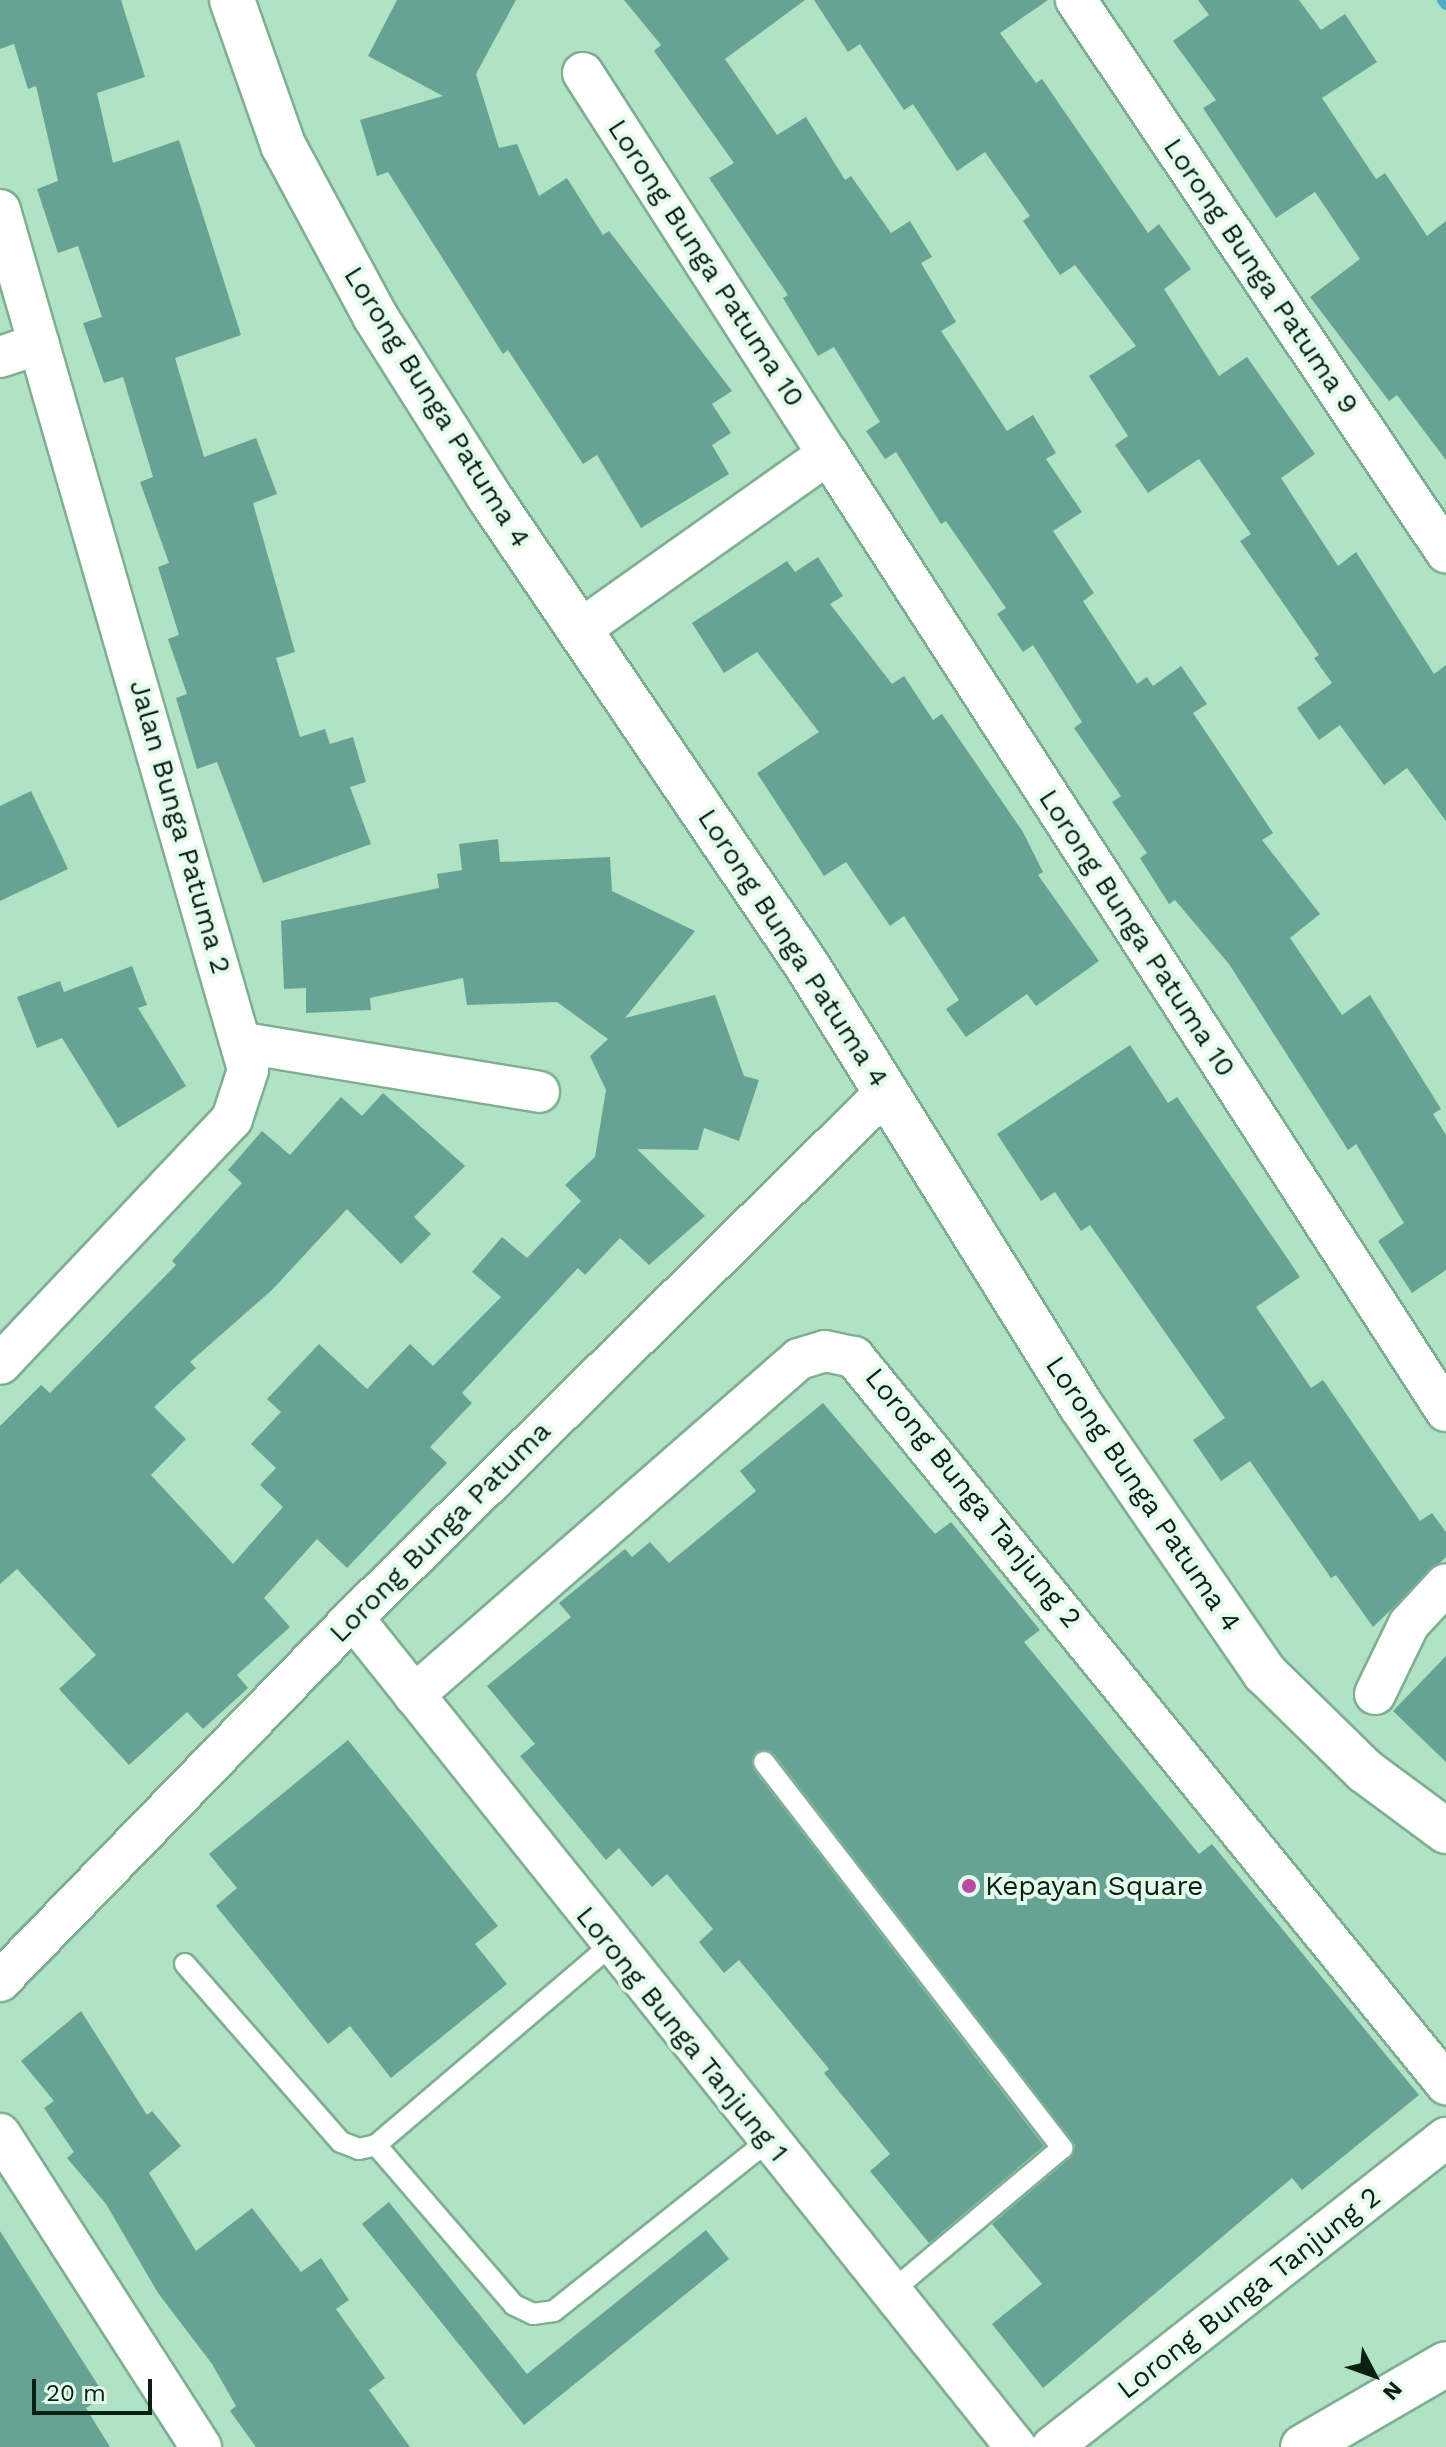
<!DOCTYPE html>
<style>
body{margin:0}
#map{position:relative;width:1446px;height:2447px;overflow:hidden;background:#b0e2c3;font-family:"Work Sans",sans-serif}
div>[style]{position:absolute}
.stream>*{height:12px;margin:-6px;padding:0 6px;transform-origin:6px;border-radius:6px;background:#4badc6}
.building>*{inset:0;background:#67a395}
.roads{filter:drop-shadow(2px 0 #7faf92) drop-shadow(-2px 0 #7faf92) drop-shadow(0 2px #7faf92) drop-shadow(0 -2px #7faf92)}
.lane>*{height:20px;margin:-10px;padding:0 10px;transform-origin:10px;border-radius:10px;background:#fff}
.street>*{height:40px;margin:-20px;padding:0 20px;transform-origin:20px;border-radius:20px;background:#fff}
.secondary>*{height:44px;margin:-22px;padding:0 22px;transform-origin:22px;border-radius:22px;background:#fff}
.dots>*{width:22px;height:22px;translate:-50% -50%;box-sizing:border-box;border:4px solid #e3fcec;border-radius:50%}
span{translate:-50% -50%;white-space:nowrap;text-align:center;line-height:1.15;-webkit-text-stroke:8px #e3fcec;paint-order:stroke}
.street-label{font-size:28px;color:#0c1f14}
.poi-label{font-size:28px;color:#0c1f14}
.left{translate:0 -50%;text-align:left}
.north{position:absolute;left:1334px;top:2335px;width:80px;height:80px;-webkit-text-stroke:6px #e3fcec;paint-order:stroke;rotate:131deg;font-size:22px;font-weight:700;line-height:32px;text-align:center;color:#0c1f14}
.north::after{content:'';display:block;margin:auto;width:28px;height:36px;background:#0c1f14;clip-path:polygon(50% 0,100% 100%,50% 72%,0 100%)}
.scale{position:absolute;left:32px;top:2379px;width:120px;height:36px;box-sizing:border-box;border:4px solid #0c1f14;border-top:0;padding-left:10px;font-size:24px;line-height:28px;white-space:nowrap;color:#0c1f14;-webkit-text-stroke:6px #e3fcec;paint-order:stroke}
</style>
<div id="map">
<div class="stream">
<i style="left:1443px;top:0;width:5px;rotate:53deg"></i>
</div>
<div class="building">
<i style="clip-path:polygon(0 0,121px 0,145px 77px,97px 93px,113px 163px,179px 140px,241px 335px,175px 358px,204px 457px,256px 438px,277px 494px,253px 503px,295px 652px,276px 658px,300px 737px,325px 729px,330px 744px,353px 737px,366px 782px,350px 787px,371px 844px,263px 883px,217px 762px,197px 769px,176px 698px,187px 694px,168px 639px,179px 635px,158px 567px,169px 563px,140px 482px,153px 477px,123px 377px,104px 383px,83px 323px,102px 317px,78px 246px,58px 253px,37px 189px,58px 181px,36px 86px,28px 89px,14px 44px,0 49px)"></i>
<i style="clip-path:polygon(397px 0,516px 0,476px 74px,499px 148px,517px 144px,539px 196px,567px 178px,603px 235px,609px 231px,732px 391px,712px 404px,731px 433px,712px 445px,729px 474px,641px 528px,597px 455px,583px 464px,508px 350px,503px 354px,388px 172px,377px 176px,360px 120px,443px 96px,368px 56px)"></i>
<i style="clip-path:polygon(624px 0,805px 0,725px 59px,777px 135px,806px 117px,845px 180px,851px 176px,891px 233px,910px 221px,932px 257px,921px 263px,956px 322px,941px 331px,1007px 431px,1033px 415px,1056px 453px,1046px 459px,1082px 512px,1053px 531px,1094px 593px,1083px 601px,1137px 684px,1147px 677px,1153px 686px,1181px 666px,1207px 704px,1193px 713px,1273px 833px,1262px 840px,1320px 914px,1290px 938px,1342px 1015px,1370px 995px,1441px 1109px,1433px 1114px,1446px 1135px,1446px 1270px,1412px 1293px,1378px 1241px,1404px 1223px,1356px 1144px,1348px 1150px,1229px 964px,1175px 900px,1169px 904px,1140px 858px,1147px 853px,1112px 802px,1121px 796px,1074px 728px,1082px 722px,1033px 645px,1023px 652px,997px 614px,1006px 608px,946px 521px,941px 524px,896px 452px,885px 459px,866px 431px,880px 422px,834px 347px,818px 356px,783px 298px,788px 295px,709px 178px,734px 163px,654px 51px,661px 45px)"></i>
<i style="clip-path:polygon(814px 0,1048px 0,1000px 33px,1036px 83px,1042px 79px,1148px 233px,1159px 224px,1191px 269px,1164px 289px,1219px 376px,1247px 357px,1315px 454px,1281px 478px,1338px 566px,1356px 552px,1434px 674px,1446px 665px,1446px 821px,1407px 768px,1384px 785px,1340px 725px,1319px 740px,1297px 708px,1332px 683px,1314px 658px,1319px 655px,1240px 541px,1251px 534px,1199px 459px,1148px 493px,1115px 445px,1128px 436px,1089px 376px,1136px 346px,1075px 265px,1060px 275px,1023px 221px,1030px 216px,985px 152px,957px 171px,913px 104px,904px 110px,860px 44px,848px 52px)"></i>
<i style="clip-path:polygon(1198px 0,1299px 0,1321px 30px,1345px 14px,1377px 62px,1322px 98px,1376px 179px,1385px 173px,1427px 236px,1446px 221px,1446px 460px,1397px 395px,1389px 401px,1310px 297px,1360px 259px,1315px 192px,1276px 218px,1203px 108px,1216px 100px,1173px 41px,1209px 15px)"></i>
<i style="clip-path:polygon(818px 557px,843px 596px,830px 604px,892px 684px,904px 676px,933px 720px,942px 714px,1023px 832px,1043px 872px,1038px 875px,1099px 961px,1036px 1006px,1027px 994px,966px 1037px,946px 1009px,959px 1000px,904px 916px,890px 926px,846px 862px,824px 876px,757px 773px,819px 732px,757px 652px,724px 673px,692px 623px,787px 561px,795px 572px)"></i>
<i style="clip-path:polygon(31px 791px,68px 869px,0 901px,0 806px)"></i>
<i style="clip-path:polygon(498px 839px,500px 862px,610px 857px,612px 891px,695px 931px,625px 1018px,715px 995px,744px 1076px,759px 1080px,739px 1141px,704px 1128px,698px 1150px,637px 1149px,705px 1216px,649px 1265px,620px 1238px,585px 1275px,578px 1268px,462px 1393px,472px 1403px,430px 1447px,447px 1463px,406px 1506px,347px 1568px,317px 1539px,264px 1598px,290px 1627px,237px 1675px,248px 1688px,203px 1729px,187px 1712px,129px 1765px,59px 1689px,96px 1655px,17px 1569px,0 1584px,0 1426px,41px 1385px,50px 1393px,176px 1265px,172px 1261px,242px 1183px,228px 1170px,262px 1131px,290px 1155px,341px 1097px,362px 1116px,383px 1093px,465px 1166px,414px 1217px,431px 1234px,401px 1264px,347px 1209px,272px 1290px,190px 1362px,196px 1368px,154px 1407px,186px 1439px,151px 1475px,233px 1564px,283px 1507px,260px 1485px,276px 1468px,251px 1444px,281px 1412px,267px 1399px,319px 1344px,367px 1389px,410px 1344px,433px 1366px,501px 1297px,472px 1272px,502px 1237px,527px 1258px,581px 1201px,565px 1185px,595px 1157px,606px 1090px,590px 1056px,608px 1039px,557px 1002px,467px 1005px,463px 978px,370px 998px,371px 1010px,306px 1013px,306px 988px,284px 989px,281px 921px,439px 888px,437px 874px,462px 870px,459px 844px)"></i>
<i style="clip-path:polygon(132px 966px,147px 1005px,138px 1008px,186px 1086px,118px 1128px,62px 1038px,37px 1048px,17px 997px,60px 981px,64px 992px)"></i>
<i style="clip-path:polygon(1130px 1045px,1168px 1103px,1177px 1097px,1300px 1277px,1256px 1307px,1311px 1388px,1323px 1380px,1420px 1521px,1432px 1513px,1446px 1532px,1446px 1557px,1373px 1627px,1336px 1575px,1331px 1578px,1250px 1461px,1221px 1481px,1193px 1440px,1225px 1418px,1090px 1225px,1081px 1231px,1055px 1192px,1041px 1201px,997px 1134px)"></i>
<i style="clip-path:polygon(823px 1403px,935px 1534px,951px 1522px,1040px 1630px,1024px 1642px,1199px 1854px,1212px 1844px,1419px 2095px,1302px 2190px,1292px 2178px,1043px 2388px,992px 2324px,1042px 2284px,992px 2224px,1070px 2158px,1075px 2145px,774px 1754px,756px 1752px,754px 1770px,1044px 2146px,929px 2243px,870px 2171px,890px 2154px,824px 2073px,829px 2069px,739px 1960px,724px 1973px,699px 1942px,713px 1929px,667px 1874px,652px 1887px,619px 1848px,606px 1860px,520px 1756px,535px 1744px,487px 1686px,571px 1617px,559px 1603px,625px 1549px,632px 1557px,650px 1542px,669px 1563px,756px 1491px,740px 1471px)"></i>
<i style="clip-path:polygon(1446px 1656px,1446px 1762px,1393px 1711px)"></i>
<i style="clip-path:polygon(348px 1740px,498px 1926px,475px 1944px,507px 1984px,391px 2078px,350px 2026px,328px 2044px,216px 1906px,237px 1888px,209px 1854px)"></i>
<i style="clip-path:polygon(81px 2011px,147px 2115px,152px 2111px,181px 2146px,149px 2173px,196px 2251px,252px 2208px,301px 2272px,321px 2258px,349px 2300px,336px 2309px,385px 2378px,369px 2390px,410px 2447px,256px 2447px,230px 2411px,236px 2406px,212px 2364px,158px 2293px,106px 2204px,67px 2158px,74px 2152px,44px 2108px,54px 2101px,21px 2061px)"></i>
<i style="clip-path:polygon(389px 2202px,527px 2374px,706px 2230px,729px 2259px,524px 2425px,362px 2224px)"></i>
<i style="clip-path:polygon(0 2231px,105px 2396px,86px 2408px,110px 2447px,0 2447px)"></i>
</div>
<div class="roads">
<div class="lane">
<i style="left:764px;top:1762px;width:488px;rotate:52.3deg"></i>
<i style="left:1062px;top:2148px;width:224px;rotate:139.9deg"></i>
<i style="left:185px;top:1964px;width:237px;rotate:48.8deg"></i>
<i style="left:341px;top:2142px;width:19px;rotate:21deg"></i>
<i style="left:359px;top:2149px;width:17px;rotate:-13deg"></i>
<i style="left:376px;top:2145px;width:307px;rotate:-40.4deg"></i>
<i style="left:376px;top:2145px;width:211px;rotate:49.2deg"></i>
<i style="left:514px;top:2305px;width:21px;rotate:25deg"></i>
<i style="left:533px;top:2314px;width:21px;rotate:-8deg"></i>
<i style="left:554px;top:2311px;width:273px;rotate:-38.5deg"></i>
</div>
<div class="street">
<i style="left:1076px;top:0;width:665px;rotate:56.17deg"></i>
<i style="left:583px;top:73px;width:453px;rotate:57.3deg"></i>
<i style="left:0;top:210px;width:895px;rotate:73.91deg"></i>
<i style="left:248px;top:1070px;width:52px;rotate:108.1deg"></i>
<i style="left:232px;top:1119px;width:337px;rotate:133.4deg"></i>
<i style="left:0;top:357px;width:41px;rotate:-18.4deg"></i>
<i style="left:581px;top:629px;width:303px;rotate:-35.3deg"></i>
<i style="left:828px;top:454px;width:1139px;rotate:57.15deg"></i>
<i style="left:244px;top:1043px;width:299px;rotate:9.4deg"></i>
<i style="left:353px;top:1618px;width:1062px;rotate:51.35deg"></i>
<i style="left:1375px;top:1694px;width:78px;rotate:-64.1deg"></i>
<i style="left:1409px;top:1624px;width:54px;rotate:-47.2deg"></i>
<i style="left:414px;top:1695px;width:511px;rotate:-41.11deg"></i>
<i style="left:799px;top:1359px;width:27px;rotate:-17deg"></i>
<i style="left:825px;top:1351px;width:30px;rotate:12deg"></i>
<i style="left:854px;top:1357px;width:938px;rotate:50.84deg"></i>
<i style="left:0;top:1981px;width:506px;rotate:-45.8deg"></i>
<i style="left:353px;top:1618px;width:750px;rotate:-44.62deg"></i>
<i style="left:0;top:2134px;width:372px;rotate:57.3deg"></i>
<i style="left:1052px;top:2447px;width:501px;rotate:-38.11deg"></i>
</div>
<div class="secondary">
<i style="left:232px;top:0;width:154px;rotate:70.6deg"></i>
<i style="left:283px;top:145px;width:194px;rotate:61.7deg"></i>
<i style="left:375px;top:316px;width:212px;rotate:57.7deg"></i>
<i style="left:488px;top:495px;width:570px;rotate:55.86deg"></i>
<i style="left:808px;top:967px;width:518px;rotate:58.09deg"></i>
<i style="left:1082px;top:1407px;width:323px;rotate:55.5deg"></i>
<i style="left:1265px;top:1673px;width:140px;rotate:44.4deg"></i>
<i style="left:1365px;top:1771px;width:101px;rotate:36.5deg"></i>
<i style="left:1303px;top:2447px;width:165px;rotate:-30.1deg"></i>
</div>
</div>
<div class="dots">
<i style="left:969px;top:1886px;background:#bb48a2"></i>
</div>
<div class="street-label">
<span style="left:706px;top:263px;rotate:57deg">Lorong Bunga Patuma 10</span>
<span style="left:1261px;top:276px;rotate:56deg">Lorong Bunga Patuma 9</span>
<span style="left:437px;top:407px;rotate:58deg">Lorong Bunga Patuma 4</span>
<span style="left:180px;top:827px;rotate:74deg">Jalan Bunga Patuma 2</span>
<span style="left:1137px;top:933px;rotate:57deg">Lorong Bunga Patuma 10</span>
<span style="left:793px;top:948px;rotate:57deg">Lorong Bunga Patuma 4</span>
<span style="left:1143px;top:1494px;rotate:56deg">Lorong Bunga Patuma 4</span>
<span style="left:973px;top:1498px;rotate:51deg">Lorong Bunga Tanjung 2</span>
<span style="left:440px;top:1532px;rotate:-45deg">Lorong Bunga Patuma</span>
<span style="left:682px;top:2034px;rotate:51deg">Lorong Bunga Tanjung 1</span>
<span style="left:1249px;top:2293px;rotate:-38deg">Lorong Bunga Tanjung 2</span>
</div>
<div class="poi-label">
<span class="left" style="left:985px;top:1886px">Kepayan Square</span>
</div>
<div class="north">N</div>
<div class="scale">20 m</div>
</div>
